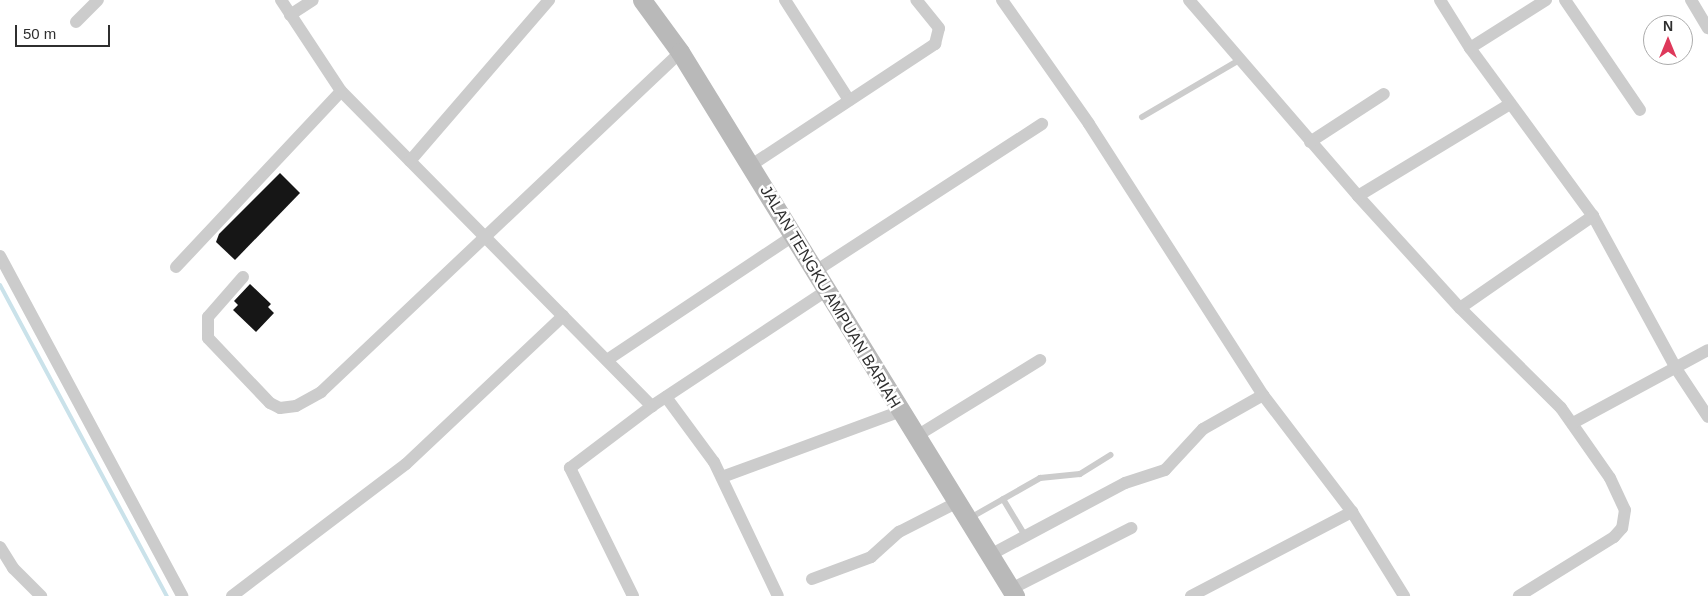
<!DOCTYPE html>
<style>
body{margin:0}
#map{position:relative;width:1708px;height:596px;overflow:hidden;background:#fff;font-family:Arial,sans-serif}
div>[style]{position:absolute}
.stream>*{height:4px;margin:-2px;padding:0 2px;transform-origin:2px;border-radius:2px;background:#cae2ea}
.building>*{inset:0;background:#161616}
.service>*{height:6px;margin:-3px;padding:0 3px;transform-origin:3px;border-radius:3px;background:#ccc}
.minor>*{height:12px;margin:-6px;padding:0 6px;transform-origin:6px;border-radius:6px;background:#ccc}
.secondary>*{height:19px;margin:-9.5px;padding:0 9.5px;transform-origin:9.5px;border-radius:9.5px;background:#b9b9b9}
span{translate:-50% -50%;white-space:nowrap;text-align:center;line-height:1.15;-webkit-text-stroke:5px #fff;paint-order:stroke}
.street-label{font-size:16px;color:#2f2f2f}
.north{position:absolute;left:1643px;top:15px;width:50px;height:50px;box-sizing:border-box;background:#fff;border:1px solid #acacac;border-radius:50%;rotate:0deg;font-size:14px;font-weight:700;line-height:20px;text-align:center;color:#2f2f2f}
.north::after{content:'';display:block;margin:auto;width:18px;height:22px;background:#de395b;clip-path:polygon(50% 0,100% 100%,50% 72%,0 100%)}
.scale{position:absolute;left:15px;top:25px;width:95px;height:22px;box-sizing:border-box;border:2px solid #2f2f2f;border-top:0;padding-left:6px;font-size:15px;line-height:18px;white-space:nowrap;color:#2f2f2f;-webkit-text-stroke:4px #fff;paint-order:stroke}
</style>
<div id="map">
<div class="stream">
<i style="left:0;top:285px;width:353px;rotate:61.8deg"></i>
</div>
<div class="building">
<i style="clip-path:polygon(280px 173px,300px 193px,235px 260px,216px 242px,219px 234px)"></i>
<i style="clip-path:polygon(250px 284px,271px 304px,268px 307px,274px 313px,256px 332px,233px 310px,238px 305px,234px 301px)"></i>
</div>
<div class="service">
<i style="left:1142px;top:117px;width:115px;rotate:-30.4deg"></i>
<i style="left:1003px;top:499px;width:41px;rotate:59deg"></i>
<i style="left:970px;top:518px;width:81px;rotate:-29.7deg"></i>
<i style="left:1040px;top:478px;width:40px;rotate:-5.7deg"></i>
<i style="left:1080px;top:474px;width:36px;rotate:-32deg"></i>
</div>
<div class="minor">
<i style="left:281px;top:0;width:109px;rotate:56.6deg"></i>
<i style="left:341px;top:91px;width:443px;rotate:45.4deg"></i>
<i style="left:785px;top:0;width:119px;rotate:57.4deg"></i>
<i style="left:1002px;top:0;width:151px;rotate:54.9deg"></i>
<i style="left:1089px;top:124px;width:322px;rotate:57.3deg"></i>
<i style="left:1263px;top:395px;width:147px;rotate:52.7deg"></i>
<i style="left:1352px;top:512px;width:99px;rotate:58.2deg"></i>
<i style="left:1189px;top:0;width:259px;rotate:49.2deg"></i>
<i style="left:1358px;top:196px;width:151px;rotate:47.7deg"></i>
<i style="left:1460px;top:308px;width:142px;rotate:44.7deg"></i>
<i style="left:1561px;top:408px;width:85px;rotate:55deg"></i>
<i style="left:1610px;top:478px;width:35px;rotate:65deg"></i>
<i style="left:1625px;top:510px;width:18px;rotate:99deg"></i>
<i style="left:1622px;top:528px;width:12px;rotate:132deg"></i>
<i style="left:1614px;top:537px;width:112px;rotate:148.2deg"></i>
<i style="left:1440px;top:0;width:57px;rotate:58deg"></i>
<i style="left:1470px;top:48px;width:208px;rotate:53.8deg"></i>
<i style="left:1593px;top:216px;width:175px;rotate:61.4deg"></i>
<i style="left:1677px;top:370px;width:56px;rotate:56.6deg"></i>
<i style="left:1565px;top:0;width:133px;rotate:55.7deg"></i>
<i style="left:1691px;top:0;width:33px;rotate:59deg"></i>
<i style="left:290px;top:15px;width:27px;rotate:-33deg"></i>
<i style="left:76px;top:22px;width:31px;rotate:-45deg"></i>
<i style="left:1470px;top:48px;width:90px;rotate:-32.3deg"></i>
<i style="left:1310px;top:142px;width:88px;rotate:-33deg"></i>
<i style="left:410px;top:161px;width:213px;rotate:-49.2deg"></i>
<i style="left:750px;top:166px;width:222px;rotate:-33.4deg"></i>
<i style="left:935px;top:44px;width:16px;rotate:-76deg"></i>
<i style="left:939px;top:28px;width:36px;rotate:-129deg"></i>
<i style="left:1358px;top:196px;width:178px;rotate:-31.2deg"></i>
<i style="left:0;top:256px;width:386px;rotate:61.8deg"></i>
<i style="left:176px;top:267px;width:241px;rotate:-46.8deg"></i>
<i style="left:814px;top:272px;width:272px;rotate:-33deg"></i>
<i style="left:243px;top:277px;width:53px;rotate:131.2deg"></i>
<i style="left:208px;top:317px;width:21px;rotate:90deg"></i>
<i style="left:208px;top:338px;width:90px;rotate:46.4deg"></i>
<i style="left:270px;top:403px;width:11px;rotate:27deg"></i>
<i style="left:280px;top:408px;width:16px;rotate:-7deg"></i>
<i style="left:296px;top:406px;width:29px;rotate:-29deg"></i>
<i style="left:321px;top:392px;width:494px;rotate:-43.4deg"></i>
<i style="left:1460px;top:308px;width:162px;rotate:-34.7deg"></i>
<i style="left:607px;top:360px;width:224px;rotate:-33.7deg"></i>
<i style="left:666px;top:397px;width:81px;rotate:53.6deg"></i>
<i style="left:714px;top:462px;width:148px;rotate:64.5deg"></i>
<i style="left:1573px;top:423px;width:153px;rotate:-28.4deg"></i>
<i style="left:915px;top:437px;width:147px;rotate:-31.6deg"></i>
<i style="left:722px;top:477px;width:189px;rotate:-20.2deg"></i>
<i style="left:0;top:547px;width:25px;rotate:58deg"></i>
<i style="left:13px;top:568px;width:40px;rotate:45deg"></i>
<i style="left:990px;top:555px;width:153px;rotate:-28.1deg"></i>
<i style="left:1125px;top:483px;width:42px;rotate:-18deg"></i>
<i style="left:1165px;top:470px;width:56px;rotate:-47.2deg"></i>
<i style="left:1203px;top:429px;width:69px;rotate:-29.5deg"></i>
<i style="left:812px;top:579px;width:63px;rotate:-20.4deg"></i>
<i style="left:871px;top:557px;width:38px;rotate:-42deg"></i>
<i style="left:899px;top:532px;width:64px;rotate:-27deg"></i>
<i style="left:1011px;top:589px;width:135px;rotate:-26.9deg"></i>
<i style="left:232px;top:596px;width:218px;rotate:-37.2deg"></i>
<i style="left:406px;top:464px;width:216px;rotate:-43.3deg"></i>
<i style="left:633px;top:596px;width:143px;rotate:-116.2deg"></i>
<i style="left:570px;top:468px;width:103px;rotate:-37.1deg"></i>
<i style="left:652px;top:406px;width:209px;rotate:-33.5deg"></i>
<i style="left:1191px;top:596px;width:182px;rotate:-27.6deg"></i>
</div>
<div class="secondary">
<i style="left:642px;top:0;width:64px;rotate:53.8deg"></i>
<i style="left:680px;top:52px;width:639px;rotate:58.37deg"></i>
</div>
<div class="street-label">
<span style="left:830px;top:297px;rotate:59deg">JALAN TENGKU AMPUAN BARIAH</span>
</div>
<div class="north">N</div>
<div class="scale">50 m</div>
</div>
